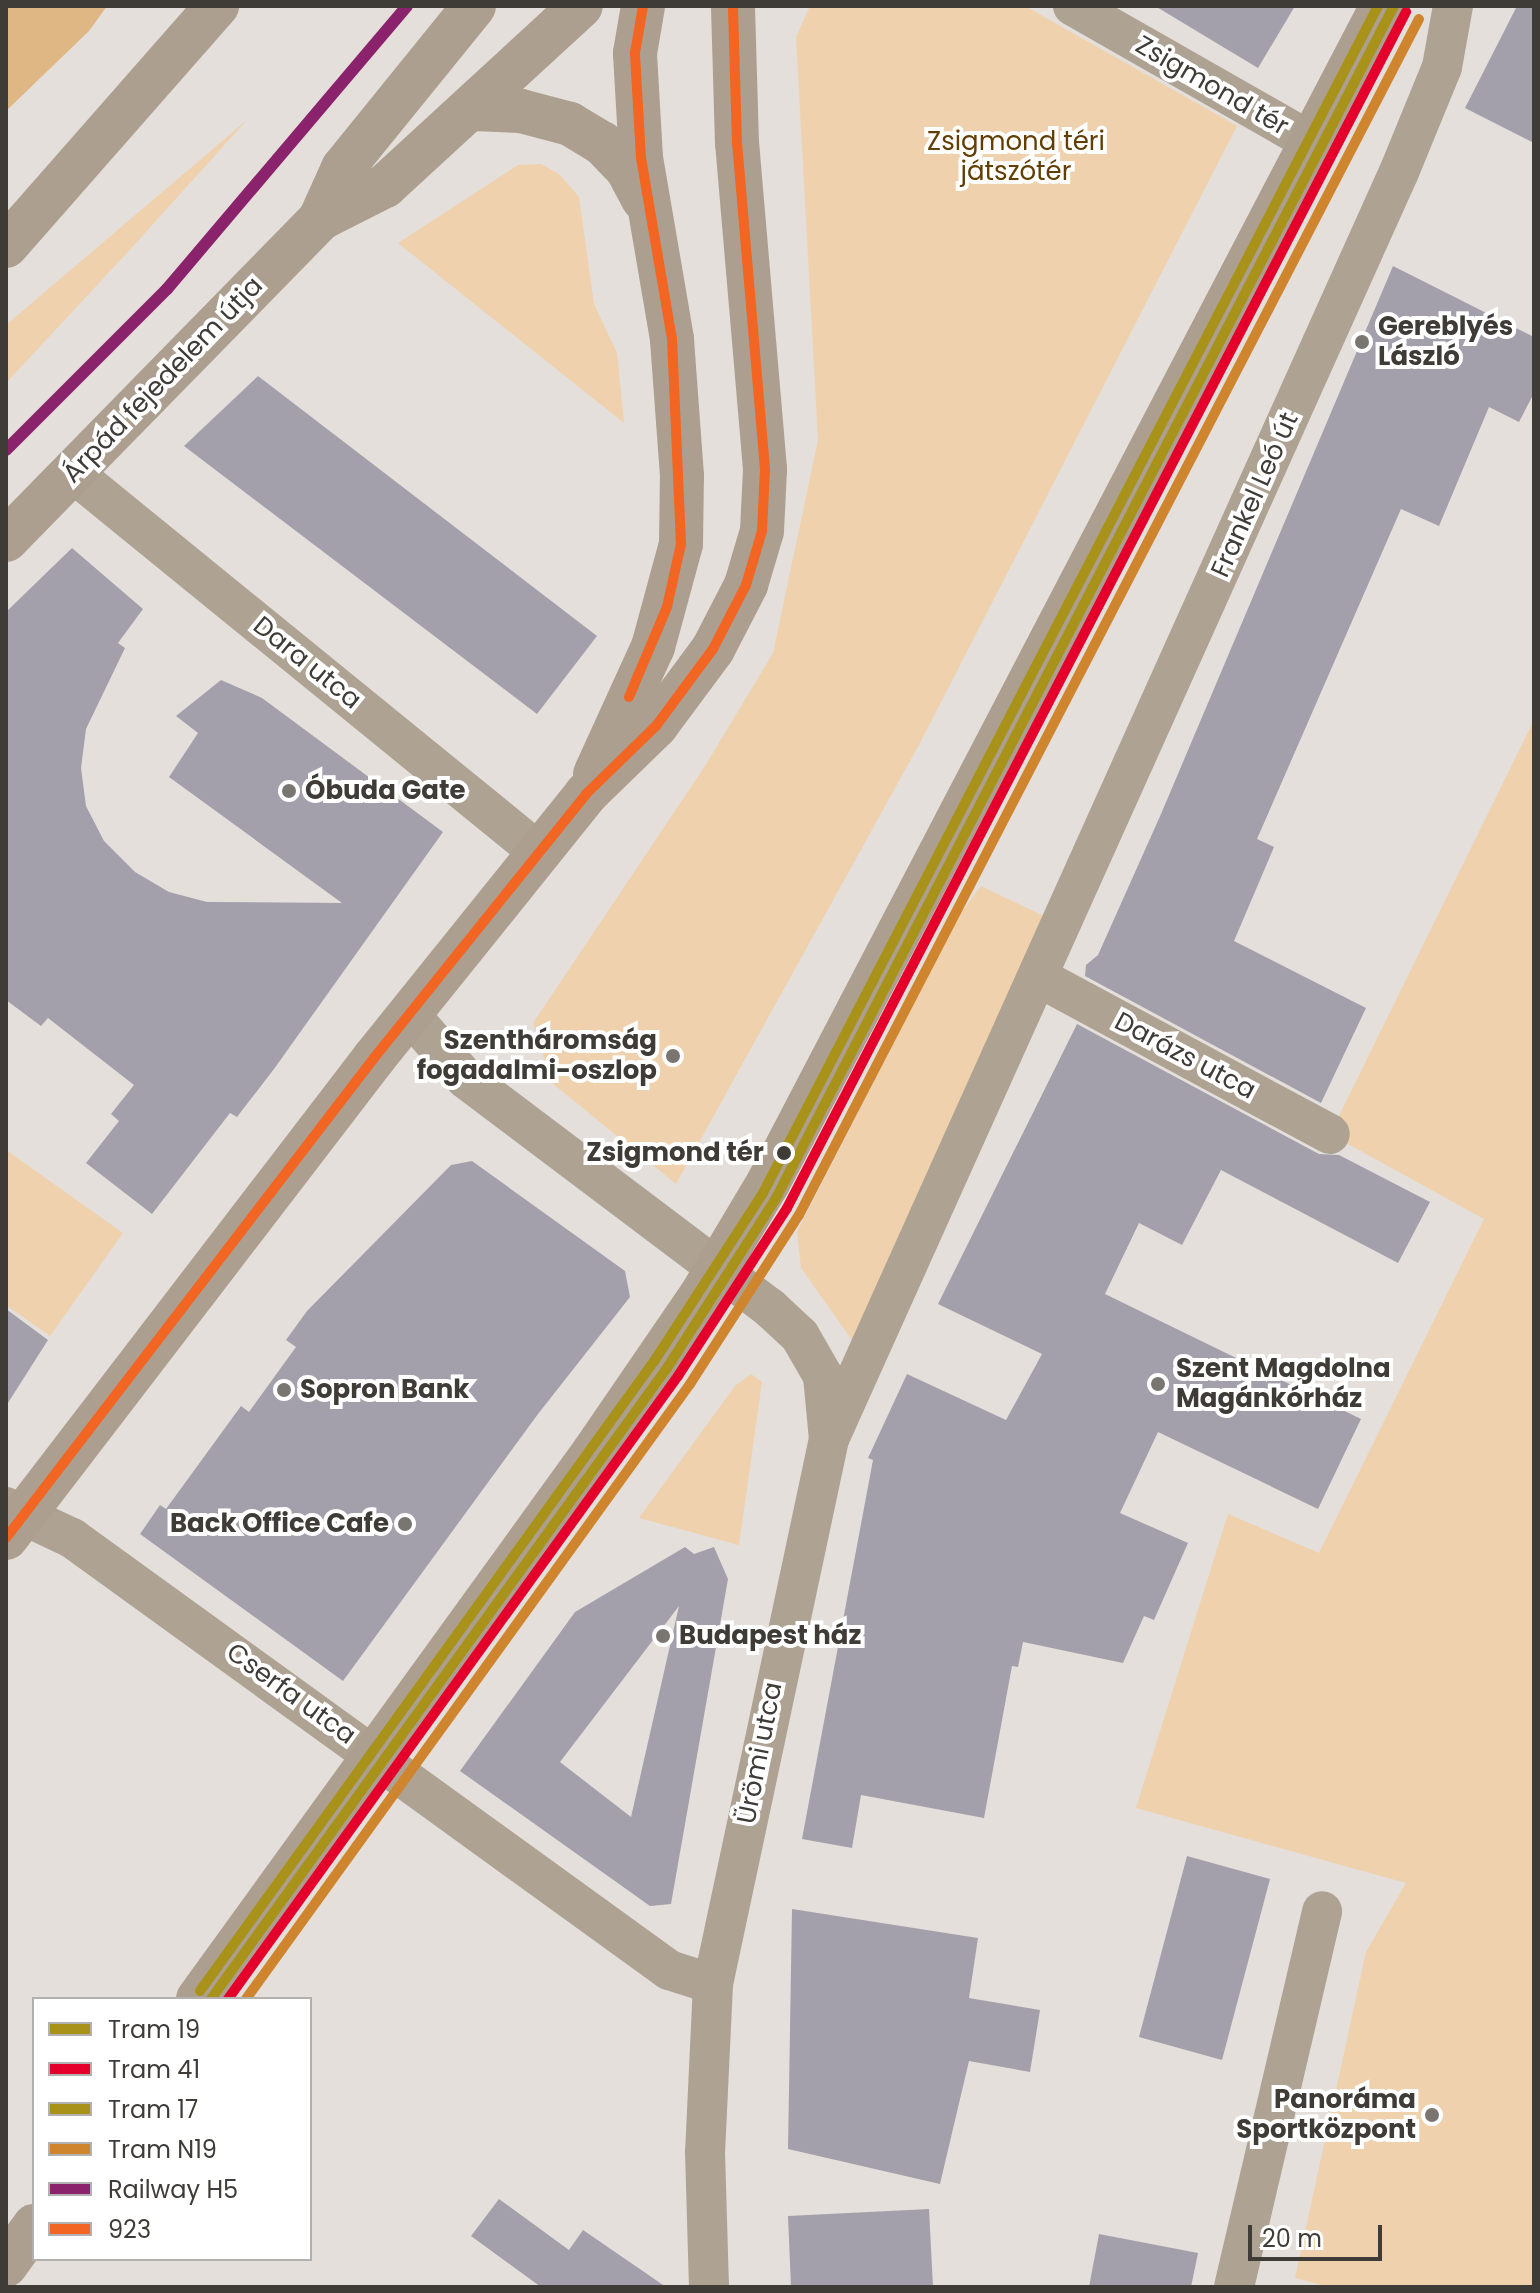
<!DOCTYPE html>
<meta charset="utf-8">
<style>
body{margin:0}
#map{position:relative;width:1540px;height:2293px;overflow:hidden;background:#e4dfda;font-family:Poppins,sans-serif}
div>[style]{position:absolute}
.green>*{inset:0;background:#efd1ad}
.water>*{inset:0;background:#dfb785}
.building>*{inset:0;background:#a4a0ab}
.street>*{height:40px;margin:-20px;padding:0 20px;transform-origin:20px;border-radius:20px;background:#aea293}
.secondary>*{height:44px;margin:-22px;padding:0 22px;transform-origin:22px;border-radius:22px;background:#ad9f8f}
.bus-1>*{height:10px;margin:-5px;padding:0 5px;transform-origin:5px;border-radius:5px;background:#f26522}
.rail-1>*{height:12px;margin:-6px;padding:0 6px;transform-origin:6px;border-radius:6px;background:#8a236c}
.tram-1>*{height:10px;margin:-5px;padding:0 5px;transform-origin:5px;border-radius:5px;background:#a99219}
.tram-2>*{height:10px;margin:-5px;padding:0 5px;transform-origin:5px;border-radius:5px;background:#e4002b}
.tram-3>*{height:10px;margin:-5px;padding:0 5px;transform-origin:5px;border-radius:5px;background:#a99219}
.tram-4>*{height:10px;margin:-5px;padding:0 5px;transform-origin:5px;border-radius:5px;background:#cf842e}
.dots>*{width:22px;height:22px;translate:-50% -50%;box-sizing:border-box;border:4px solid #fff;border-radius:50%}
span{translate:-50% -50%;white-space:nowrap;text-align:center;line-height:1.15;-webkit-text-stroke:8px #fff;paint-order:stroke}
.street-label{font-size:26px;color:#3f3c38}
.park-label{font-size:26px;color:#623e02}
.poi-label{font-size:26px;color:#3f3c38;font-weight:700}
.left{translate:0 -50%;text-align:left}
.right{translate:-100% -50%;text-align:right}
.stop-label{font-size:26px;color:#3f3c38;font-weight:700}
.frame{position:absolute;inset:0;border:8px solid #3f3c38;pointer-events:none}
.legend{position:absolute;left:32px;top:1997px;width:280px;height:264px;box-sizing:border-box;background:#fff;border:2px solid #b2b1af;margin:0;padding:10px 14px;list-style:none;font-size:24px;color:#3f3c38}
.legend li{display:flex;align-items:center;gap:16px;height:40px}
.legend b{width:40px;border:2px solid #b2b1af}
.scale{position:absolute;left:1248px;top:2225px;width:134px;height:36px;box-sizing:border-box;border:4px solid #3f3c38;border-top:0;padding-left:10px;font-size:24px;line-height:28px;white-space:nowrap;color:#3f3c38;-webkit-text-stroke:6px #fff;paint-order:stroke}
</style>
<div id="map">
<div class="green">
<i style="clip-path:polygon(810px 6px,1025px 6px,1237px 126px,920px 743px,676px 1184px,552px 1083px,533px 1023px,705px 766px,773px 653px,818px 440px,796px 37px)"></i>
<i style="clip-path:polygon(247px 120px,126px 254px,6px 383px,6px 325px)"></i>
<i style="clip-path:polygon(541px 164px,559px 174px,579px 197px,594px 304px,617px 353px,624px 423px,398px 243px,518px 165px)"></i>
<i style="clip-path:polygon(1534px 720px,1534px 2287px,1329px 2287px,1295px 2278px,1366px 1952px,1406px 1883px,1136px 1808px,1228px 1514px,1319px 1553px,1484px 1219px,1330px 1134px)"></i>
<i style="clip-path:polygon(981px 886px,1048px 918px,857px 1347px,801px 1268px,797px 1232px,958px 917px)"></i>
<i style="clip-path:polygon(6px 1150px,123px 1233px,50px 1336px,6px 1305px)"></i>
<i style="clip-path:polygon(751px 1374px,762px 1382px,739px 1545px,639px 1518px,735px 1386px)"></i>
</div>
<div class="water">
<i style="clip-path:polygon(6px 6px,107px 6px,89px 31px,6px 111px)"></i>
</div>
<div class="building">
<i style="clip-path:polygon(1155px 6px,1295px 6px,1258px 68px)"></i>
<i style="clip-path:polygon(1517px 6px,1534px 6px,1534px 143px,1465px 108px)"></i>
<i style="clip-path:polygon(1393px 266px,1534px 337px,1534px 393px,1519px 422px,1489px 407px,1439px 526px,1401px 509px,1257px 839px,1274px 847px,1234px 941px,1366px 1008px,1321px 1103px,1085px 976px,1086px 965px,1098px 955px,1161px 814px)"></i>
<i style="clip-path:polygon(258px 376px,597px 636px,537px 714px,184px 446px)"></i>
<i style="clip-path:polygon(72px 548px,143px 609px,118px 643px,125px 648px,86px 729px,81px 768px,86px 806px,104px 841px,135px 872px,169px 892px,207px 902px,342px 903px,169px 777px,198px 733px,176px 716px,221px 680px,262px 698px,443px 832px,274px 1069px,237px 1117px,230px 1113px,152px 1214px,86px 1163px,119px 1121px,111px 1114px,134px 1085px,48px 1018px,41px 1026px,6px 1000px,6px 612px)"></i>
<i style="clip-path:polygon(1077px 1024px,1319px 1154px,1339px 1155px,1430px 1202px,1398px 1263px,1221px 1170px,1182px 1245px,1139px 1223px,1105px 1294px,1361px 1419px,1318px 1509px,1158px 1432px,1120px 1513px,1188px 1543px,1154px 1620px,1144px 1616px,1123px 1663px,1023px 1642px,1018px 1667px,1012px 1666px,984px 1818px,861px 1795px,852px 1848px,802px 1839px,873px 1460px,868px 1458px,907px 1374px,1006px 1420px,1042px 1354px,938px 1304px)"></i>
<i style="clip-path:polygon(472px 1161px,625px 1271px,630px 1297px,538px 1414px,343px 1681px,140px 1534px,160px 1505px,166px 1509px,241px 1406px,249px 1412px,296px 1347px,286px 1340px,307px 1311px,451px 1165px)"></i>
<i style="clip-path:polygon(6px 1309px,48px 1340px,6px 1406px)"></i>
<i style="clip-path:polygon(evenodd,685px 1547px,694px 1554px,714px 1547px,728px 1579px,671px 1904px,650px 1906px,460px 1771px,575px 1612px,685px 1547px,679px 1606px,631px 1817px,560px 1762px,679px 1606px)"></i>
<i style="clip-path:polygon(1187px 1856px,1270px 1879px,1222px 2060px,1139px 2037px)"></i>
<i style="clip-path:polygon(792px 1909px,978px 1938px,969px 1998px,1040px 2010px,1030px 2072px,969px 2061px,940px 2184px,788px 2149px)"></i>
<i style="clip-path:polygon(499px 2199px,569px 2250px,583px 2230px,666px 2287px,541px 2287px,471px 2236px)"></i>
<i style="clip-path:polygon(929px 2209px,933px 2287px,791px 2287px,788px 2216px)"></i>
<i style="clip-path:polygon(1099px 2234px,1198px 2253px,1191px 2287px,1089px 2287px)"></i>
</div>
<div class="street">
<i style="left:1073px;top:6px;width:273px;rotate:29.7deg"></i>
<i style="left:73px;top:473px;width:602px;rotate:39.14deg"></i>
<i style="left:1040px;top:978px;width:329px;rotate:28.3deg"></i>
<i style="left:412px;top:1017px;width:82px;rotate:48.9deg"></i>
<i style="left:466px;top:1079px;width:381px;rotate:37deg"></i>
<i style="left:770px;top:1308px;width:41px;rotate:43deg"></i>
<i style="left:800px;top:1336px;width:46px;rotate:60.1deg"></i>
<i style="left:823px;top:1376px;width:63px;rotate:84.6deg"></i>
<i style="left:829px;top:1439px;width:557px;rotate:102.02deg"></i>
<i style="left:713px;top:1984px;width:168px;rotate:92.7deg"></i>
<i style="left:705px;top:2152px;width:135px;rotate:88.3deg"></i>
<i style="left:829px;top:1439px;width:1389px;rotate:-65.78deg"></i>
<i style="left:1399px;top:172px;width:113px;rotate:-67.7deg"></i>
<i style="left:1442px;top:67px;width:62px;rotate:-79.8deg"></i>
<i style="left:6px;top:1507px;width:73px;rotate:25.2deg"></i>
<i style="left:72px;top:1538px;width:737px;rotate:35.89deg"></i>
<i style="left:669px;top:1970px;width:46px;rotate:17.7deg"></i>
<i style="left:1234px;top:2287px;width:386px;rotate:-76.8deg"></i>
</div>
<div class="secondary">
<i style="left:473px;top:109px;width:48px;rotate:2.4deg"></i>
<i style="left:521px;top:111px;width:51px;rotate:14.9deg"></i>
<i style="left:570px;top:124px;width:37px;rotate:31deg"></i>
<i style="left:602px;top:143px;width:36px;rotate:46deg"></i>
<i style="left:627px;top:169px;width:34px;rotate:62deg"></i>
<i style="left:320px;top:219px;width:56px;rotate:-65.7deg"></i>
<i style="left:343px;top:168px;width:208px;rotate:-51deg"></i>
<i style="left:6px;top:246px;width:320px;rotate:-48.7deg"></i>
<i style="left:6px;top:540px;width:449px;rotate:-45.6deg"></i>
<i style="left:320px;top:219px;width:73px;rotate:-26.9deg"></i>
<i style="left:385px;top:186px;width:266px;rotate:-42.6deg"></i>
<i style="left:595px;top:774px;width:140px;rotate:-65.5deg"></i>
<i style="left:653px;top:647px;width:107px;rotate:-74.8deg"></i>
<i style="left:681px;top:544px;width:68px;rotate:-89.2deg"></i>
<i style="left:682px;top:476px;width:137px;rotate:-94.2deg"></i>
<i style="left:672px;top:339px;width:184px;rotate:-99.7deg"></i>
<i style="left:641px;top:158px;width:105px;rotate:-93.3deg"></i>
<i style="left:635px;top:53px;width:48px;rotate:-80.3deg"></i>
<i style="left:6px;top:1538px;width:605px;rotate:-52.52deg"></i>
<i style="left:374px;top:1058px;width:339px;rotate:-51.2deg"></i>
<i style="left:586px;top:794px;width:98px;rotate:-44.2deg"></i>
<i style="left:656px;top:726px;width:96px;rotate:-53.5deg"></i>
<i style="left:713px;top:649px;width:72px;rotate:-62.7deg"></i>
<i style="left:746px;top:585px;width:56px;rotate:-73.5deg"></i>
<i style="left:762px;top:531px;width:62px;rotate:-87.2deg"></i>
<i style="left:765px;top:469px;width:327px;rotate:-94.9deg"></i>
<i style="left:737px;top:143px;width:137px;rotate:-91.7deg"></i>
<i style="left:198px;top:1999px;width:674px;rotate:-54.12deg"></i>
<i style="left:593px;top:1453px;width:189px;rotate:-55.6deg"></i>
<i style="left:700px;top:1297px;width:133px;rotate:-59.2deg"></i>
<i style="left:768px;top:1183px;width:1328px;rotate:-62.45deg"></i>
<i style="left:6px;top:2265px;width:48px;rotate:-54.3deg"></i>
</div>
<div class="bus-1">
<i style="left:629px;top:697px;width:98px;rotate:-67.1deg"></i>
<i style="left:667px;top:607px;width:65px;rotate:-77.5deg"></i>
<i style="left:681px;top:544px;width:205px;rotate:-92.5deg"></i>
<i style="left:672px;top:339px;width:184px;rotate:-99.7deg"></i>
<i style="left:641px;top:158px;width:105px;rotate:-93.3deg"></i>
<i style="left:635px;top:53px;width:48px;rotate:-80.3deg"></i>
<i style="left:6px;top:1538px;width:605px;rotate:-52.52deg"></i>
<i style="left:374px;top:1058px;width:339px;rotate:-51.2deg"></i>
<i style="left:586px;top:794px;width:98px;rotate:-44.2deg"></i>
<i style="left:656px;top:726px;width:96px;rotate:-53.5deg"></i>
<i style="left:713px;top:649px;width:72px;rotate:-62.7deg"></i>
<i style="left:746px;top:585px;width:56px;rotate:-73.5deg"></i>
<i style="left:762px;top:531px;width:62px;rotate:-87.2deg"></i>
<i style="left:765px;top:469px;width:327px;rotate:-94.9deg"></i>
<i style="left:737px;top:143px;width:137px;rotate:-91.7deg"></i>
</div>
<div class="rail-1">
<i style="left:6px;top:450px;width:228px;rotate:-45deg"></i>
<i style="left:167px;top:289px;width:371px;rotate:-49.7deg"></i>
</div>
<div class="tram-1">
<i style="left:211px;top:1999px;width:779px;rotate:-54.15deg"></i>
<i style="left:667px;top:1368px;width:200px;rotate:-57.3deg"></i>
<i style="left:775px;top:1200px;width:1345px;rotate:-62.6deg"></i>
</div>
<div class="tram-2">
<i style="left:228px;top:1999px;width:769px;rotate:-54.16deg"></i>
<i style="left:678px;top:1376px;width:200px;rotate:-57deg"></i>
<i style="left:787px;top:1208px;width:1347px;rotate:-62.64deg"></i>
</div>
<div class="tram-3">
<i style="left:200px;top:1991px;width:778px;rotate:-54.21deg"></i>
<i style="left:655px;top:1360px;width:199px;rotate:-57.1deg"></i>
<i style="left:763px;top:1193px;width:1337px;rotate:-62.61deg"></i>
</div>
<div class="tram-4">
<i style="left:246px;top:1999px;width:759px;rotate:-54.17deg"></i>
<i style="left:690px;top:1384px;width:201px;rotate:-57.2deg"></i>
<i style="left:799px;top:1215px;width:1347px;rotate:-62.6deg"></i>
</div>
<div class="dots">
<i style="left:1362px;top:342px;background:#797571"></i>
<i style="left:289px;top:791px;background:#797571"></i>
<i style="left:673px;top:1056px;background:#797571"></i>
<i style="left:784px;top:1153px;background:#3f3c38"></i>
<i style="left:1158px;top:1384px;background:#797571"></i>
<i style="left:284px;top:1390px;background:#797571"></i>
<i style="left:405px;top:1524px;background:#797571"></i>
<i style="left:663px;top:1636px;background:#797571"></i>
<i style="left:1432px;top:2115px;background:#797571"></i>
</div>
<div class="street-label">
<span style="left:1212px;top:86px;rotate:30deg">Zsigmond tér</span>
<span style="left:163px;top:380px;rotate:-46deg">Árpád fejedelem útja</span>
<span style="left:1255px;top:495px;rotate:-66deg">Frankel Leó út</span>
<span style="left:307px;top:663px;rotate:39deg">Dara utca</span>
<span style="left:1185px;top:1056px;rotate:28deg">Darázs utca</span>
<span style="left:291px;top:1694px;rotate:36deg">Cserfa utca</span>
<span style="left:760px;top:1753px;rotate:-79deg">Ürömi utca</span>
</div>
<div class="park-label">
<span style="left:1016px;top:157px">Zsigmond téri<br>játszótér</span>
</div>
<div class="poi-label">
<span class="left" style="left:1378px;top:342px">Gereblyés<br>László</span>
<span class="left" style="left:305px;top:791px">Óbuda Gate</span>
<span class="right" style="left:657px;top:1056px">Szentháromság<br>fogadalmi-oszlop</span>
<span class="left" style="left:1176px;top:1384px">Szent Magdolna<br>Magánkórház</span>
<span class="left" style="left:300px;top:1390px">Sopron Bank</span>
<span class="right" style="left:389px;top:1524px">Back Office Cafe</span>
<span class="left" style="left:679px;top:1636px">Budapest ház</span>
<span class="right" style="left:1416px;top:2115px">Panoráma<br>Sportközpont</span>
</div>
<div class="stop-label">
<span class="right" style="left:764px;top:1153px">Zsigmond tér</span>
</div>
<div class="frame"></div>
<ul class="legend">
<li><b style="height:10px;background:#a99219"></b>Tram 19</li>
<li><b style="height:10px;background:#e4002b"></b>Tram 41</li>
<li><b style="height:10px;background:#a99219"></b>Tram 17</li>
<li><b style="height:10px;background:#cf842e"></b>Tram N19</li>
<li><b style="height:10px;background:#8a236c"></b>Railway H5</li>
<li><b style="height:10px;background:#f26522"></b>923</li>
</ul>
<div class="scale">20 m</div>
</div>
